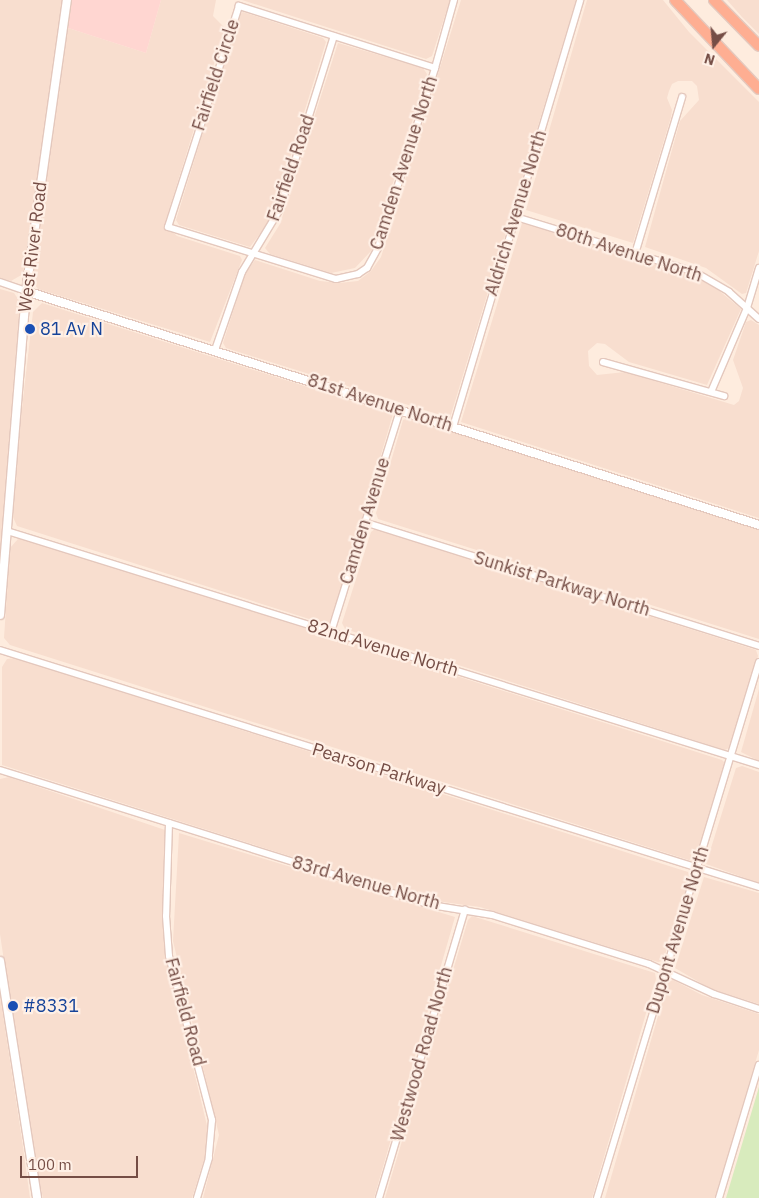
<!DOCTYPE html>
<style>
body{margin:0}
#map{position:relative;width:759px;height:1198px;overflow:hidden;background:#feecde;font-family:"IBM Plex Sans",sans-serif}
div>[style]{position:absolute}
.residential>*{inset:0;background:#f8decf}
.commercial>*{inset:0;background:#ffd6d1}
.green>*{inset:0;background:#d8ebbd}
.roads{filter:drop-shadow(1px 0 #e4c8bd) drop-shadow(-1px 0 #e4c8bd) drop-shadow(0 1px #e4c8bd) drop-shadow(0 -1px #e4c8bd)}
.minor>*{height:6px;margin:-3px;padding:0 3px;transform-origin:3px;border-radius:3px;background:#fff}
.tertiary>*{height:8px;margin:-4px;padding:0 4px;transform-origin:4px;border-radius:4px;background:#fff}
.trunk>*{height:10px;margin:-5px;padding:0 5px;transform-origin:5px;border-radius:5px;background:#feae92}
.dots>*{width:14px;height:14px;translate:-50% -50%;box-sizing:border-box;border:2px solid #fff0e6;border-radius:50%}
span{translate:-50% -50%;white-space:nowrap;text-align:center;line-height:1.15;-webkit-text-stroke:4.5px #fff0e6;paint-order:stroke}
.street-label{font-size:18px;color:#754d45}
.transit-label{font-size:18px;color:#164399}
.left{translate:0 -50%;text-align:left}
.north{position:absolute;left:689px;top:20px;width:50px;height:50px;-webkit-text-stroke:4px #fff0e6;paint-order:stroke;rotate:197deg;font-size:14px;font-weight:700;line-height:20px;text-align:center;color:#754d45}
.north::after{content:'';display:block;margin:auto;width:18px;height:22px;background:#754d45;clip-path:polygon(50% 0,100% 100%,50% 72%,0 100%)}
.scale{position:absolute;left:20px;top:1156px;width:118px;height:22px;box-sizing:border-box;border:2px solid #754d45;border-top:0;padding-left:6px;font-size:15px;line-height:18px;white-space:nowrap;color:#754d45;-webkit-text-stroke:4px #fff0e6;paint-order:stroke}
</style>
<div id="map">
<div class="residential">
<i style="clip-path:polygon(0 0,63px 0,23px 274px,11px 281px,0 278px)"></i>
<i style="clip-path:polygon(161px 0,216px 0,213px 16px,225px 28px,166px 220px,167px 227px,177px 236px,240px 256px,242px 260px,210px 342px,38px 289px,32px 280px,68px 28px,146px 53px)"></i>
<i style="clip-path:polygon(242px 0,450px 0,432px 56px,426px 59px)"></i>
<i style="clip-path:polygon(461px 0,576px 0,450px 418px,226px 348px,223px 343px,245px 274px,255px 260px,320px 281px,339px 283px,358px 281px,371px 271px,381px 257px)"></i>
<i style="clip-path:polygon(587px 0,663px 0,689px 32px,759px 102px,759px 251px,746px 293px,742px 294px,706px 268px,645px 247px,680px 121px,699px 100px,697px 86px,692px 81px,678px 81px,672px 84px,669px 91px,667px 98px,672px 110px,671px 117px,633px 243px,526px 210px)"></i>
<i style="clip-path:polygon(727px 0,759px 0,759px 34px,742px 17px)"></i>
<i style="clip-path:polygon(243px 12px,323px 38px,326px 42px,271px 219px,250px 247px,179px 225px,176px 220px,239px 15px)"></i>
<i style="clip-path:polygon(338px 43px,423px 68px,427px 74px,372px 250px,355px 268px,331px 273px,270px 254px,265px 248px,280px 224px)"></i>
<i style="clip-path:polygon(522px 223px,704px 278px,741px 309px,707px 385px,629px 362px,605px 344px,597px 343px,588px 351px,589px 366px,597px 375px,625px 372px,734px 405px,739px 401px,743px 388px,733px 360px,746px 322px,751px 320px,759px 325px,759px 518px,461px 422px)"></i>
<i style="clip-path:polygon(0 289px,14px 293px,20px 302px,0 559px)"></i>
<i style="clip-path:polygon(42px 303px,393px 414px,332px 621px,325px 624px,17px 526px,13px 517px,21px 417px,33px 312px)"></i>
<i style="clip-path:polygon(408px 418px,759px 529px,759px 639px,378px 519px,376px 513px,403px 420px)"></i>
<i style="clip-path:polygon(375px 529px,756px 650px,758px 656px,729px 748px,725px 750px,345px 629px,342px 623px,371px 532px)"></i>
<i style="clip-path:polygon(18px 539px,24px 539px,722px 760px,725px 763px,697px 858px,692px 861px,10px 645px,4px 638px,10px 548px)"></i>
<i style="clip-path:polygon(15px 658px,688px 872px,690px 877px,663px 961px,658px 962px,480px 907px,429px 900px,2px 765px,2px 667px,7px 659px)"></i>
<i style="clip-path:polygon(759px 689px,759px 761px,741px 752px)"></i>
<i style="clip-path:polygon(742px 766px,759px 772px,759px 883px,706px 864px,736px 768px)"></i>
<i style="clip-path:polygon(9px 777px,165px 830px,164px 946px,209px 1134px,208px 1147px,192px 1198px,43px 1198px,31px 1143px,0 934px,0 779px)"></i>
<i style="clip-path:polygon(179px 833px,455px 917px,374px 1198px,203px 1198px,219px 1135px,173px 941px)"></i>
<i style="clip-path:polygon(704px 877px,759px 893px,759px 1004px,711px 989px,675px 968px)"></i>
<i style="clip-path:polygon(472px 916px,655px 973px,656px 979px,592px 1198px,385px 1198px,468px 920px)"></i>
<i style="clip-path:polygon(673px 980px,702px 995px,759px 1014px,759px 1050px,715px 1198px,605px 1198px,668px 982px)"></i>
<i style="clip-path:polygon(0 995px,22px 1140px,30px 1198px,0 1198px)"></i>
</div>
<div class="commercial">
<i style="clip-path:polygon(72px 0,161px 0,146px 53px,68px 28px)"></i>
</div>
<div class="green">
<i style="clip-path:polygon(759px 1087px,759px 1198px,726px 1198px)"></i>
</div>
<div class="roads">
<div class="minor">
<i style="left:435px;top:68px;width:206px;rotate:-162.4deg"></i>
<i style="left:239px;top:6px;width:232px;rotate:107.8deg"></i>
<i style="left:168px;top:227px;width:176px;rotate:17.2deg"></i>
<i style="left:336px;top:279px;width:23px;rotate:-13deg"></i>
<i style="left:358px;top:274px;width:11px;rotate:-34deg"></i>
<i style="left:367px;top:268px;width:23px;rotate:-61deg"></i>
<i style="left:378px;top:248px;width:189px;rotate:-72.4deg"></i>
<i style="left:435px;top:68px;width:71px;rotate:-74.4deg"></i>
<i style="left:516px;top:217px;width:187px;rotate:17.1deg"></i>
<i style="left:695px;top:272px;width:39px;rotate:30deg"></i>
<i style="left:729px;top:292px;width:40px;rotate:42deg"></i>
<i style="left:635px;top:254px;width:164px;rotate:-73.3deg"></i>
<i style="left:0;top:282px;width:28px;rotate:19deg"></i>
<i style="left:215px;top:350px;width:83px;rotate:-70.9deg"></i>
<i style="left:242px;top:272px;width:74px;rotate:-58.9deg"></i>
<i style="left:280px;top:209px;width:181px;rotate:-72.7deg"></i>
<i style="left:603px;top:362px;width:126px;rotate:15.7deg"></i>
<i style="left:711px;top:392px;width:91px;rotate:-66.8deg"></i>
<i style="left:747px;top:308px;width:42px;rotate:-73.3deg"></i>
<i style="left:453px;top:427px;width:445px;rotate:-73.4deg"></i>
<i style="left:364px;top:522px;width:414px;rotate:17.4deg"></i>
<i style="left:7px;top:531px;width:788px;rotate:17.28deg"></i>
<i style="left:331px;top:632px;width:232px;rotate:-72.7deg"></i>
<i style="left:0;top:650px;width:795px;rotate:17.34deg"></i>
<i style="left:0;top:770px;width:452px;rotate:17.4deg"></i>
<i style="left:431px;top:905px;width:62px;rotate:9.3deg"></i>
<i style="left:492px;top:915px;width:164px;rotate:17.3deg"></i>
<i style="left:649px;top:964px;width:72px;rotate:24.8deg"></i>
<i style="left:714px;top:994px;width:47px;rotate:18.4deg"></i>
<i style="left:169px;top:823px;width:93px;rotate:91.8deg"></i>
<i style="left:166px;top:916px;width:40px;rotate:85.7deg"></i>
<i style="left:169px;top:956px;width:170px;rotate:75.3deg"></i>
<i style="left:212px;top:1120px;width:38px;rotate:95deg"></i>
<i style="left:209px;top:1158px;width:42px;rotate:106.7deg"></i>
<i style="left:379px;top:1198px;width:301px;rotate:-73.4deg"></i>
<i style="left:597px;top:1198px;width:560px;rotate:-73.18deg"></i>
<i style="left:719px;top:1198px;width:139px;rotate:-73.3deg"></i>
</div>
<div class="tertiary">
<i style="left:26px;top:291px;width:769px;rotate:17.7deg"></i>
<i style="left:0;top:615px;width:325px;rotate:-85.4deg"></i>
<i style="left:26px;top:291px;width:294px;rotate:-82deg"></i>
<i style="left:0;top:961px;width:240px;rotate:81.1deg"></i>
</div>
<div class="trunk">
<i style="left:675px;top:0;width:122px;rotate:46.7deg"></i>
<i style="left:714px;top:0;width:64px;rotate:45.6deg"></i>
</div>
</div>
<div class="dots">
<i style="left:30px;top:329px;background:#1a4fb4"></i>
<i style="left:13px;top:1006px;background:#1a4fb4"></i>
</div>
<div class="street-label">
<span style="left:216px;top:75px;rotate:-72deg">Fairfield Circle</span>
<span style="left:404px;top:163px;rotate:-72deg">Camden Avenue North</span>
<span style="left:291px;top:168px;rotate:-71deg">Fairfield Road</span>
<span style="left:516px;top:213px;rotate:-73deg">Aldrich Avenue North</span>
<span style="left:33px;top:247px;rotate:-83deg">West River Road</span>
<span style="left:629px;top:253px;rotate:18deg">80th Avenue North</span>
<span style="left:380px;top:403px;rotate:18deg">81st Avenue North</span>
<span style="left:365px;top:521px;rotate:-73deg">Camden Avenue</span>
<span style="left:562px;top:584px;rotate:17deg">Sunkist Parkway North</span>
<span style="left:383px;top:648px;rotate:17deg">82nd Avenue North</span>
<span style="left:379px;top:769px;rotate:17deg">Pearson Parkway</span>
<span style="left:366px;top:883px;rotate:16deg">83rd Avenue North</span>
<span style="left:678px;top:930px;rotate:-73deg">Dupont Avenue North</span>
<span style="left:185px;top:1012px;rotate:75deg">Fairfield Road</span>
<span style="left:422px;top:1054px;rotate:-74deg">Westwood Road North</span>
</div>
<div class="transit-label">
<span class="left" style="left:40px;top:329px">81 Av N</span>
<span class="left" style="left:23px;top:1006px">#8331</span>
</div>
<div class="north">N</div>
<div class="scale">100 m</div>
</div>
